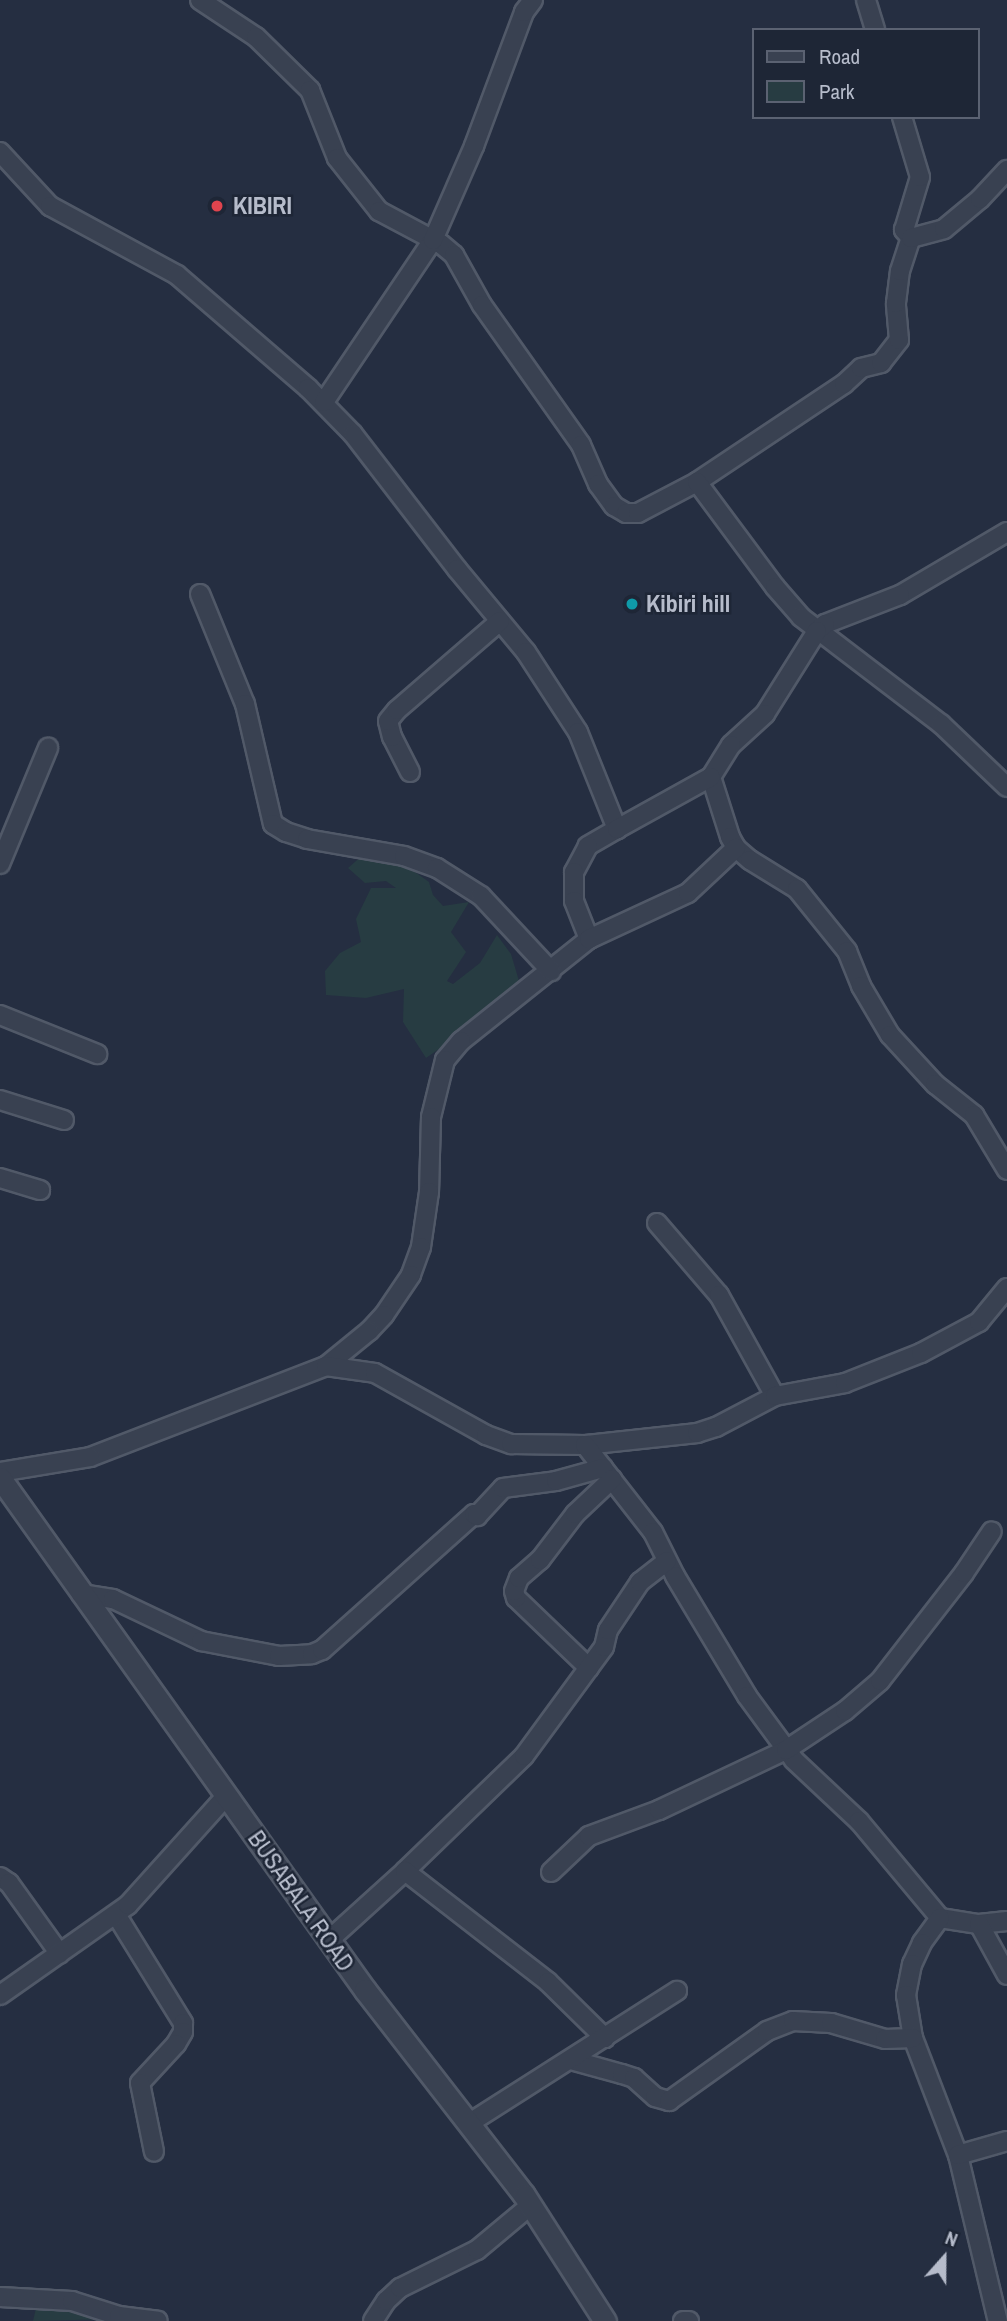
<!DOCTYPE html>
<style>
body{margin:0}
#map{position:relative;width:1007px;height:2321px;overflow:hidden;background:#252e41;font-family:"Archivo Narrow",sans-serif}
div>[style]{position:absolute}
.green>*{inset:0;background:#273c42}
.roads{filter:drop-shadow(2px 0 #515968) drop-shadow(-2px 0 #515968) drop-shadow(0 2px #515968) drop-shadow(0 -2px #515968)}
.minor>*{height:18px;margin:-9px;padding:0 9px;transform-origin:9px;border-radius:9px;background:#394151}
.tertiary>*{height:21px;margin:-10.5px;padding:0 10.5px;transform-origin:10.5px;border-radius:10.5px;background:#394151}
.dots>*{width:19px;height:19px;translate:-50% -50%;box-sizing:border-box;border:4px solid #1e2636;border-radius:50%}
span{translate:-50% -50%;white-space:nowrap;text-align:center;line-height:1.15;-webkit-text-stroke:5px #1e2636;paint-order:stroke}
.poi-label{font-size:24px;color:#b6bccb;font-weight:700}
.left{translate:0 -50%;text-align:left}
.street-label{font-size:24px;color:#b6bccb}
.legend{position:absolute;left:752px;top:28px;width:228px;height:91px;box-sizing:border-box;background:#1e2636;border:2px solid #5b6272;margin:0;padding:9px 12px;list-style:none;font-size:21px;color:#b6bccb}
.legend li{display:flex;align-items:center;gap:14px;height:35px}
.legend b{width:35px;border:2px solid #5b6272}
.north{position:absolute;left:909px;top:2223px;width:70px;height:70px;-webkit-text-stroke:5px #1e2636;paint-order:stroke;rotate:21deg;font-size:19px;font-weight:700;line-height:28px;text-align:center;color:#b6bccb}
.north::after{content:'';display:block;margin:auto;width:24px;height:32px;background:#b6bccb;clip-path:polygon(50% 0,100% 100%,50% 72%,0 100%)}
</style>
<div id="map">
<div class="green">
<i style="clip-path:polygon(364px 854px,401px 862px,429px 882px,433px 895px,443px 906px,469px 902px,451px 932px,466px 952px,447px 981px,453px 984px,480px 963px,497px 935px,511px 954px,519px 981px,495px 1010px,426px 1058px,403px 1022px,404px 989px,366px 998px,326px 995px,325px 971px,340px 953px,361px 942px,356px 919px,371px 888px,396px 888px,386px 881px,365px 883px,348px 868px)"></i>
<i style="clip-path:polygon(37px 2304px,116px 2319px,33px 2321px)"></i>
</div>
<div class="roads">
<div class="minor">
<i style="left:200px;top:0;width:67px;rotate:33.5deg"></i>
<i style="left:256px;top:37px;width:76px;rotate:44.5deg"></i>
<i style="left:310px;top:90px;width:73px;rotate:68.3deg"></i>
<i style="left:337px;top:158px;width:68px;rotate:51.6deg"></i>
<i style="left:379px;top:211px;width:70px;rotate:28deg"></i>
<i style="left:441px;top:244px;width:17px;rotate:40deg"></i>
<i style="left:454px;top:255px;width:57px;rotate:60.8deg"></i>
<i style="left:482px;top:305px;width:171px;rotate:54.7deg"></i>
<i style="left:581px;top:445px;width:43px;rotate:66.4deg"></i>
<i style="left:598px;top:484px;width:27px;rotate:54deg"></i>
<i style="left:614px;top:506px;width:14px;rotate:30deg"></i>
<i style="left:626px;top:513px;width:12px"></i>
<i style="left:638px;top:513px;width:67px;rotate:-27.7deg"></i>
<i style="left:697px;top:482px;width:177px;rotate:-33.7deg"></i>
<i style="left:844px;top:384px;width:23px;rotate:-43deg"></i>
<i style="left:861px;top:368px;width:21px;rotate:-14deg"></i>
<i style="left:881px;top:363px;width:29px;rotate:-52deg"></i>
<i style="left:899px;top:340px;width:37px;rotate:-95deg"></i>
<i style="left:896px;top:303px;width:32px;rotate:-83deg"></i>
<i style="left:900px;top:271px;width:35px;rotate:-72deg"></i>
<i style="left:911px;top:238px;width:11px;rotate:-131deg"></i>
<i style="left:904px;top:230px;width:55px;rotate:-73.2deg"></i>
<i style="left:920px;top:177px;width:63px;rotate:-106.7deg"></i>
<i style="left:866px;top:0;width:31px;rotate:73deg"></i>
<i style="left:0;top:152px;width:74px;rotate:47.2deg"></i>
<i style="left:50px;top:206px;width:145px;rotate:28.5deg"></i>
<i style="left:177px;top:275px;width:173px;rotate:40.8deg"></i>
<i style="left:308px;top:388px;width:64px;rotate:45.6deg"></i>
<i style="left:353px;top:434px;width:170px;rotate:52.4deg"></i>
<i style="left:457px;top:569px;width:108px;rotate:50.3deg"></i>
<i style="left:526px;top:652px;width:95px;rotate:57deg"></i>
<i style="left:578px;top:732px;width:105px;rotate:68.1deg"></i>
<i style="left:617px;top:829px;width:34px;rotate:150deg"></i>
<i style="left:588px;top:846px;width:30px;rotate:118deg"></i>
<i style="left:574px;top:872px;width:29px;rotate:90deg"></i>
<i style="left:574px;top:901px;width:41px;rotate:68.5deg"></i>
<i style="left:589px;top:939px;width:164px;rotate:141.4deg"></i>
<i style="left:461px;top:1041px;width:25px;rotate:130deg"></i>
<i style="left:445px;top:1060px;width:59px;rotate:103.8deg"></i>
<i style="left:431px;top:1117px;width:75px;rotate:91.5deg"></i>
<i style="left:429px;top:1192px;width:56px;rotate:98.3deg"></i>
<i style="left:421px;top:1247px;width:30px;rotate:110deg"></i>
<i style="left:411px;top:1275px;width:48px;rotate:124deg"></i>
<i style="left:384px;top:1315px;width:22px;rotate:133deg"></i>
<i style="left:369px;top:1331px;width:55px;rotate:140.9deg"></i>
<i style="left:326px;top:1366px;width:253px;rotate:158.9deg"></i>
<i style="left:90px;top:1457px;width:91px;rotate:170.5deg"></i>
<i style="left:911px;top:238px;width:34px;rotate:-15deg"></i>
<i style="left:944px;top:229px;width:47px;rotate:-39.8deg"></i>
<i style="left:980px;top:199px;width:40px;rotate:-47deg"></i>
<i style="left:324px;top:402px;width:195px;rotate:-56.1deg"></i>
<i style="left:433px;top:240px;width:103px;rotate:-66.4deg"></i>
<i style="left:474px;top:146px;width:143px;rotate:-69.5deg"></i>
<i style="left:524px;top:12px;width:15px;rotate:-53deg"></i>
<i style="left:697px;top:482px;width:131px;rotate:53.4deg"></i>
<i style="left:775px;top:587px;width:40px;rotate:49deg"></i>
<i style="left:801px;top:617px;width:176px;rotate:37.4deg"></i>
<i style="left:941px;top:724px;width:91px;rotate:43.7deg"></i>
<i style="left:1007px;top:532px;width:124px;rotate:149.5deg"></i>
<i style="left:900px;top:595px;width:80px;rotate:158.9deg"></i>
<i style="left:825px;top:624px;width:11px;rotate:139deg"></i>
<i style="left:817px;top:631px;width:98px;rotate:122.1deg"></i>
<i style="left:765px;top:714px;width:46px;rotate:137.6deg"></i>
<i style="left:731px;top:745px;width:38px;rotate:122deg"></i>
<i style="left:711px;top:777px;width:63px;rotate:72.4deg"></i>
<i style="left:730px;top:837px;width:13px;rotate:61deg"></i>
<i style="left:736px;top:848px;width:18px;rotate:41deg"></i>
<i style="left:750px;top:860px;width:55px;rotate:31.7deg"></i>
<i style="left:797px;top:889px;width:80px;rotate:51.1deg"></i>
<i style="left:847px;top:951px;width:38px;rotate:68deg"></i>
<i style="left:861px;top:986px;width:57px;rotate:59.4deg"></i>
<i style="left:890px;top:1035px;width:67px;rotate:47.4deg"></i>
<i style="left:935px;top:1084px;width:50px;rotate:38.5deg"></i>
<i style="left:974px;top:1115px;width:64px;rotate:59deg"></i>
<i style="left:200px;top:594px;width:119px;rotate:67.8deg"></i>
<i style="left:245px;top:704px;width:123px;rotate:76.9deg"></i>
<i style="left:273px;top:824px;width:15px;rotate:32deg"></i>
<i style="left:286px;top:832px;width:22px;rotate:18deg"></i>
<i style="left:307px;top:839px;width:98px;rotate:9.9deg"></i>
<i style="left:404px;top:856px;width:35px;rotate:20deg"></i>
<i style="left:437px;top:868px;width:52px;rotate:32.5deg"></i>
<i style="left:481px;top:896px;width:103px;rotate:47deg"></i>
<i style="left:410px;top:772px;width:39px;rotate:-117deg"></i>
<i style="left:392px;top:737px;width:16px;rotate:-104deg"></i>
<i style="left:388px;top:721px;width:14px;rotate:-51deg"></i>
<i style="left:397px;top:710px;width:136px;rotate:-40.8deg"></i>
<i style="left:617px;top:829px;width:107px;rotate:-29deg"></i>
<i style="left:0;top:864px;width:126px;rotate:-67.5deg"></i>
<i style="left:589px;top:939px;width:109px;rotate:-24.9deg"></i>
<i style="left:688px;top:893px;width:66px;rotate:-43.2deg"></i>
<i style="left:0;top:1015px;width:105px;rotate:21.9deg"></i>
<i style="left:0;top:1100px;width:67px;rotate:17.4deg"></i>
<i style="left:0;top:1178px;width:42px;rotate:16.7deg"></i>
<i style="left:657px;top:1223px;width:95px;rotate:49.3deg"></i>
<i style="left:719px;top:1295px;width:115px;rotate:61deg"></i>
<i style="left:326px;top:1366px;width:49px;rotate:8.1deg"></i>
<i style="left:375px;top:1373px;width:127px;rotate:29.2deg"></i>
<i style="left:486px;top:1435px;width:27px;rotate:20deg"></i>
<i style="left:511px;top:1444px;width:74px;rotate:0.8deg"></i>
<i style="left:585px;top:1445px;width:113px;rotate:-6.1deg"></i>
<i style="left:697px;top:1433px;width:20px;rotate:-18deg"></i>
<i style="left:716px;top:1427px;width:67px;rotate:-27.7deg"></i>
<i style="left:775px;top:1396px;width:71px;rotate:-10.5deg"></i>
<i style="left:845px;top:1383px;width:82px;rotate:-21.5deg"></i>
<i style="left:921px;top:1353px;width:66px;rotate:-28.1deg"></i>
<i style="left:979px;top:1322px;width:44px;rotate:-50.5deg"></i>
<i style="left:585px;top:1445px;width:110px;rotate:52deg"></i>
<i style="left:653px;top:1532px;width:49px;rotate:63.4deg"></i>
<i style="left:675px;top:1576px;width:140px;rotate:59deg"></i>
<i style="left:747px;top:1696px;width:79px;rotate:53.7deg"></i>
<i style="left:794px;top:1760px;width:89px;rotate:43.2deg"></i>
<i style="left:859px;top:1821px;width:126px;rotate:50.1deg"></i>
<i style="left:940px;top:1918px;width:39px;rotate:9deg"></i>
<i style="left:979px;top:1924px;width:28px;rotate:-6deg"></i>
<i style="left:81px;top:1594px;width:32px;rotate:9deg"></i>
<i style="left:113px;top:1599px;width:98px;rotate:25.5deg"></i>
<i style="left:201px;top:1641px;width:79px;rotate:10.9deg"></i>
<i style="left:279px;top:1656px;width:33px;rotate:-3deg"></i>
<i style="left:312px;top:1654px;width:11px;rotate:-22deg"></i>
<i style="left:322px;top:1650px;width:204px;rotate:-41.8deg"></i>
<i style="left:474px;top:1514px;width:4px;rotate:34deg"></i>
<i style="left:477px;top:1516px;width:38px;rotate:-47deg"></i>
<i style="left:503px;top:1488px;width:53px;rotate:-7.5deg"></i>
<i style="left:556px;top:1481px;width:49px;rotate:-15.5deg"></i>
<i style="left:589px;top:1668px;width:101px;rotate:-136.2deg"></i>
<i style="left:516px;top:1598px;width:7px;rotate:-106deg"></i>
<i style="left:514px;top:1591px;width:14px;rotate:-69deg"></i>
<i style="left:519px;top:1578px;width:28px;rotate:-41deg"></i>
<i style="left:540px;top:1560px;width:58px;rotate:-52.7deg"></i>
<i style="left:575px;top:1514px;width:51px;rotate:-43.4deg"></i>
<i style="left:405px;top:1871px;width:165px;rotate:-44deg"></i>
<i style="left:524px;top:1756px;width:135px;rotate:-53.7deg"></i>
<i style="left:604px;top:1647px;width:17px;rotate:-77deg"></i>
<i style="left:608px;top:1630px;width:58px;rotate:-56.3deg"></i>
<i style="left:640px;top:1582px;width:34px;rotate:-38deg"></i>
<i style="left:551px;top:1872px;width:52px;rotate:-43.5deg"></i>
<i style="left:589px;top:1836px;width:75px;rotate:-20.4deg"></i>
<i style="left:659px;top:1810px;width:140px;rotate:-25.3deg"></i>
<i style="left:786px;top:1750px;width:71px;rotate:-33.5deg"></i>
<i style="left:845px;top:1711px;width:46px;rotate:-40.6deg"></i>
<i style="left:880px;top:1681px;width:137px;rotate:-52.1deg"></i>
<i style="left:964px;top:1573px;width:50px;rotate:-56.3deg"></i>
<i style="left:0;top:1877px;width:11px;rotate:34deg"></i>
<i style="left:9px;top:1883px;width:87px;rotate:54.3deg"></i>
<i style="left:117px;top:1916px;width:126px;rotate:58.3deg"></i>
<i style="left:183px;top:2023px;width:9px;rotate:90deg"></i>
<i style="left:183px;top:2032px;width:14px;rotate:120deg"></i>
<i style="left:176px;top:2044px;width:53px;rotate:132.7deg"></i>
<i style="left:140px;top:2083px;width:70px;rotate:78.5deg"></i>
<i style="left:940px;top:1918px;width:31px;rotate:126deg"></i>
<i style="left:922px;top:1943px;width:23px;rotate:115deg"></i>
<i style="left:912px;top:1964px;width:32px;rotate:101deg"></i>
<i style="left:906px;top:1995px;width:44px;rotate:80.8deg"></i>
<i style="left:913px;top:2038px;width:125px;rotate:69deg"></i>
<i style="left:958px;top:2155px;width:171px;rotate:76.5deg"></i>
<i style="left:979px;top:1924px;width:58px;rotate:61.2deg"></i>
<i style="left:329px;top:1940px;width:103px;rotate:-42.2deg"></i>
<i style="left:405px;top:1871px;width:181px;rotate:37.8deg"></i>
<i style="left:548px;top:1982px;width:80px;rotate:44.5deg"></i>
<i style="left:0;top:1995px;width:156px;rotate:-35.1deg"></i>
<i style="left:128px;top:1905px;width:148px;rotate:-48deg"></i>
<i style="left:571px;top:2060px;width:53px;rotate:15.4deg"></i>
<i style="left:622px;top:2074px;width:13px;rotate:18deg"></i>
<i style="left:634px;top:2078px;width:28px;rotate:42deg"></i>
<i style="left:655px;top:2097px;width:15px;rotate:16deg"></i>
<i style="left:669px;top:2101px;width:120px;rotate:-35.5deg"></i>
<i style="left:767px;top:2031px;width:28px;rotate:-21deg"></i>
<i style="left:793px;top:2021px;width:38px;rotate:3deg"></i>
<i style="left:831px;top:2023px;width:56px;rotate:16.5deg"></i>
<i style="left:885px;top:2039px;width:28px;rotate:-2deg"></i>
<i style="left:468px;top:2124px;width:248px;rotate:-32.5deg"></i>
<i style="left:958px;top:2155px;width:51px;rotate:-15.9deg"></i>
<i style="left:0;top:2297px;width:72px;rotate:3.2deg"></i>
<i style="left:72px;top:2301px;width:49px;rotate:17.7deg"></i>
<i style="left:119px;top:2316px;width:39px;rotate:7deg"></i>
<i style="left:373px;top:2321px;width:24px;rotate:-57deg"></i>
<i style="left:386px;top:2301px;width:19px;rotate:-43deg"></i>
<i style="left:400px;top:2288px;width:86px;rotate:-26.3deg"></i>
<i style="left:477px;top:2250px;width:70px;rotate:-39.8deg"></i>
<i style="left:683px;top:2321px;width:6px"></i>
</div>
<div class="tertiary">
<i style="left:0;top:1478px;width:629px;rotate:54.52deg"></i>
<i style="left:365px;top:1990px;width:259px;rotate:52.2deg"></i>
<i style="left:524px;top:2195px;width:150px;rotate:57.3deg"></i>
</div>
</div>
<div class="dots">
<i style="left:217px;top:206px;background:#e0444e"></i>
<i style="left:632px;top:604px;background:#0f9aa8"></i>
</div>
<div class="poi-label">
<span class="left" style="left:233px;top:206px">KIBIRI</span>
<span class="left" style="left:646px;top:604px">Kibiri hill</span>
</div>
<div class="street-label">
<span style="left:301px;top:1901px;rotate:55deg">BUSABALA ROAD</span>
</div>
<ul class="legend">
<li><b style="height:9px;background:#394151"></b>Road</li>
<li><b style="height:19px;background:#273c42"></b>Park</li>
</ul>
<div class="north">N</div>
</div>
